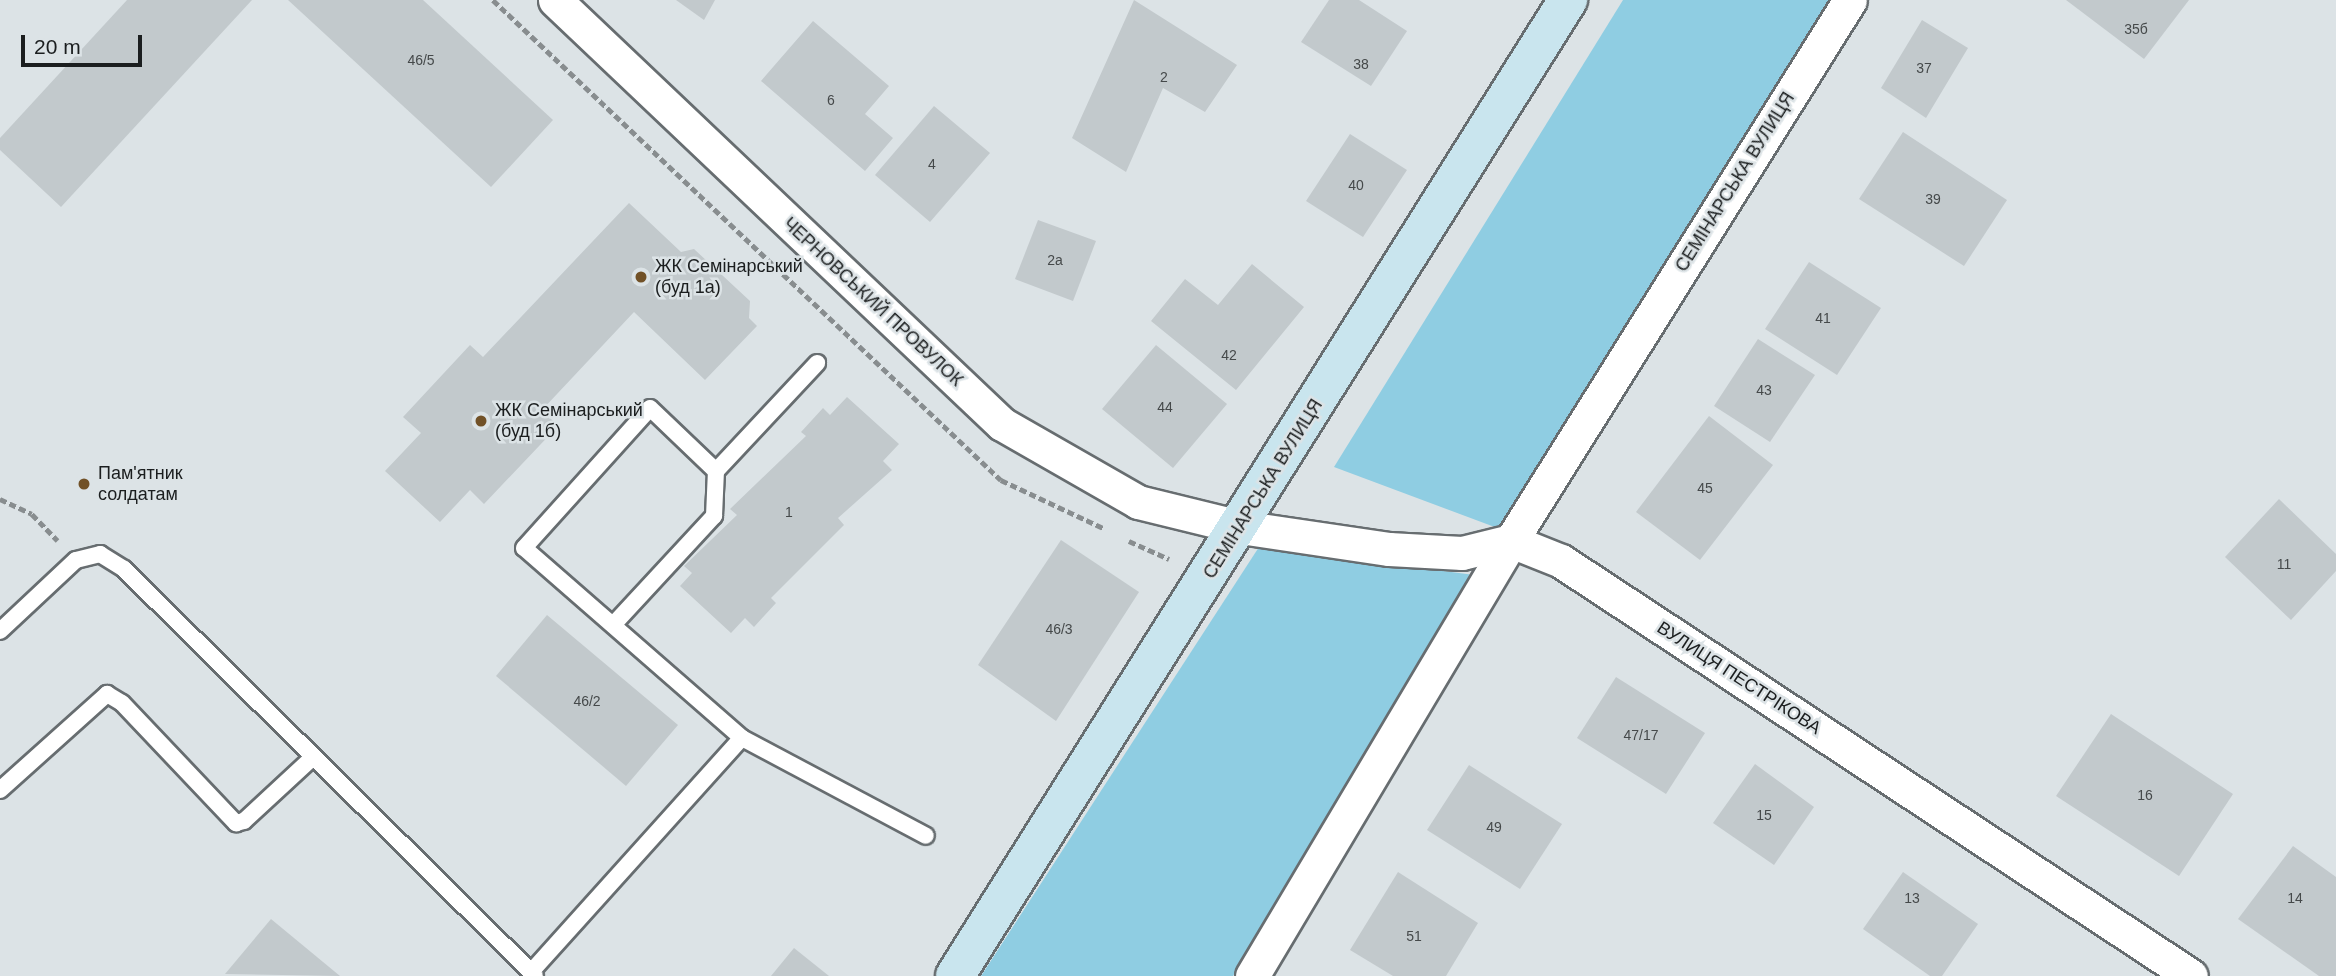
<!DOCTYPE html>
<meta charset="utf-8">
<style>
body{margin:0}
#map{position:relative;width:2336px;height:976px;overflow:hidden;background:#dce3e6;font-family:Helvetica,sans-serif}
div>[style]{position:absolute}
.green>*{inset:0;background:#8fcde2}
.building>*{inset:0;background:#c2c9cc}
.path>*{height:4.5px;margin-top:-2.25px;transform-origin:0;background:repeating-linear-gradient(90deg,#888d8f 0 7px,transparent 0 10.5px)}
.roads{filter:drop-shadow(2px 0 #676d70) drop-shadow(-2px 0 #676d70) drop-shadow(0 2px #676d70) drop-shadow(0 -2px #676d70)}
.service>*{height:16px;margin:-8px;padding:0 8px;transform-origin:8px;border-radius:8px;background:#fff}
.minor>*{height:33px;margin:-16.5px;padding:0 16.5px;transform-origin:16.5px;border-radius:16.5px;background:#fff}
.secondary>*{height:38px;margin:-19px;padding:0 19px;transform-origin:19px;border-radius:19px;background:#c9e5ee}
.dots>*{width:19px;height:19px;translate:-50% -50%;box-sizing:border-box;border:4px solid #dce3e6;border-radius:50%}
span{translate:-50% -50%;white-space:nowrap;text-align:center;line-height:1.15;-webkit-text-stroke:5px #dce3e6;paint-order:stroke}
.number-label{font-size:14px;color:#45494a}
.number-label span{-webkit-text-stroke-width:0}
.street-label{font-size:18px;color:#1b1e1f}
.poi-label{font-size:18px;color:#1b1e1f}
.left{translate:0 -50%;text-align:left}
.scale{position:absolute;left:21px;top:35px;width:121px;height:32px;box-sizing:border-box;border:4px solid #1b1e1f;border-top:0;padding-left:9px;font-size:21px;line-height:24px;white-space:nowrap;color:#1b1e1f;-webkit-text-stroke:5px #dce3e6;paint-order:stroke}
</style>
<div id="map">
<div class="green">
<i style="clip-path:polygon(1623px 0,1833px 0,1500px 529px,1334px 467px)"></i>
<i style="clip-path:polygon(1259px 547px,1482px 576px,1233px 976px,981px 976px)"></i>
</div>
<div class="building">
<i style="clip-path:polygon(127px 0,252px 0,61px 207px,0 150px,0 138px)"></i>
<i style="clip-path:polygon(288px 0,423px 0,553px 120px,491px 187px)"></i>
<i style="clip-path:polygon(676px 0,715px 0,704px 20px)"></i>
<i style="clip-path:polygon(1134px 0,1237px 65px,1205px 112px,1163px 88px,1126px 172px,1072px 138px)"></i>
<i style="clip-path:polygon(1329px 0,1359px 0,1407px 31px,1371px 86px,1301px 42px)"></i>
<i style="clip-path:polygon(2066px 0,2189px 0,2144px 59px)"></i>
<i style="clip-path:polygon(1922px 20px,1968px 48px,1926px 118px,1881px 88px)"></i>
<i style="clip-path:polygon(813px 21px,889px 86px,865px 114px,893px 138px,865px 171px,761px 81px)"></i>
<i style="clip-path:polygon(934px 106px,990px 153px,930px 222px,875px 175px)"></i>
<i style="clip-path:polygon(1903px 132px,2007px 200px,1964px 266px,1859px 199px)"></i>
<i style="clip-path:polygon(1350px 134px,1407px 170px,1363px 237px,1306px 201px)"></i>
<i style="clip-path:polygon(629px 203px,681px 252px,694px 249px,750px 301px,749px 318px,757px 326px,705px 380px,634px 312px,542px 410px,558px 426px,484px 504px,470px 490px,440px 522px,385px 471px,421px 433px,403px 417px,470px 345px,483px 357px)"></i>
<i style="clip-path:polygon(1038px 220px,1096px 241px,1073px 301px,1015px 279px)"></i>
<i style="clip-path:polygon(1809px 262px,1881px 308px,1837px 375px,1765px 329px)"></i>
<i style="clip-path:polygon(1252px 264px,1304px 307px,1236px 390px,1151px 321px,1185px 279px,1218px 305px)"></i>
<i style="clip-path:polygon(1758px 339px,1815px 375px,1770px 442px,1714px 406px)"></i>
<i style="clip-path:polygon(1156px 345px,1227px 404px,1173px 468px,1102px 409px)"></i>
<i style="clip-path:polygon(847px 397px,899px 444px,883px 461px,892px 470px,838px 518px,844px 525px,771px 598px,776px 603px,754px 627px,745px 618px,731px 633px,680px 586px,692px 573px,684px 566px,737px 515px,730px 509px,806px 436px,801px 432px,823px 408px,830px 415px)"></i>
<i style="clip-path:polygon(1709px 416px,1773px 465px,1700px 560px,1636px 512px)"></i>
<i style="clip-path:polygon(2279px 499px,2336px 554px,2336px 571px,2291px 620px,2225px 557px)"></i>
<i style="clip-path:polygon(1061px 540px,1139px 592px,1056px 721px,978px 665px)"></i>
<i style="clip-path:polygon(547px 615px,678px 725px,626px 786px,496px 676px)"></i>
<i style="clip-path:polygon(1616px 677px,1705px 733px,1666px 794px,1577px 738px)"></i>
<i style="clip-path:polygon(2111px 714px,2233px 794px,2179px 876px,2056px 796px)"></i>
<i style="clip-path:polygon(1755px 764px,1814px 807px,1774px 865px,1713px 823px)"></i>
<i style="clip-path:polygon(1469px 765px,1562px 824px,1520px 889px,1427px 830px)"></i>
<i style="clip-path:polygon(2293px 846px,2336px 877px,2336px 976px,2319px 976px,2238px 919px)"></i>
<i style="clip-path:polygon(1398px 872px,1478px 923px,1446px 976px,1393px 976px,1350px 950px)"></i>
<i style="clip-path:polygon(1903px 872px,1978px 924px,1942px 976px,1930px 976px,1863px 929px)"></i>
<i style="clip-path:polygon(271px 919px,340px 976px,225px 974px)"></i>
<i style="clip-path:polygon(794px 948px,829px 976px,771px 976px)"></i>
</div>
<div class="path">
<i style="left:493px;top:0;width:699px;rotate:43.38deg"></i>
<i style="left:1001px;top:480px;width:113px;rotate:25.2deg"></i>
<i style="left:0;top:499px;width:35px;rotate:25deg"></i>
<i style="left:32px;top:514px;width:37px;rotate:46deg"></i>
<i style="left:1129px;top:541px;width:44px;rotate:24.2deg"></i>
</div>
<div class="roads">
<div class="service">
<i style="left:613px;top:625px;width:149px;rotate:-47.2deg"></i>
<i style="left:714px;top:516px;width:45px;rotate:-87.5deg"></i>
<i style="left:0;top:631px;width:104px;rotate:-43.1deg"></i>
<i style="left:76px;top:560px;width:25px;rotate:-14deg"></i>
<i style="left:100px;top:554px;width:28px;rotate:32deg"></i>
<i style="left:124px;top:569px;width:578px;rotate:44.72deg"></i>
<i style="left:742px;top:738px;width:289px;rotate:-138.9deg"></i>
<i style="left:524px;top:548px;width:188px;rotate:-48deg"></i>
<i style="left:650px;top:408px;width:91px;rotate:43.7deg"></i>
<i style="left:716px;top:471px;width:148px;rotate:-46.9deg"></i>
<i style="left:0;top:790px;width:144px;rotate:-41.9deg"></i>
<i style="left:107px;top:694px;width:17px;rotate:31deg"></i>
<i style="left:122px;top:703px;width:166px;rotate:46.5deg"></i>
<i style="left:236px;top:823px;width:8px;rotate:-14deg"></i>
<i style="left:244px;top:821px;width:93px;rotate:-42.8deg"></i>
<i style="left:531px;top:972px;width:315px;rotate:-48deg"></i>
<i style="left:742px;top:738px;width:208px;rotate:28deg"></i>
</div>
<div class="minor">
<i style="left:555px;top:0;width:616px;rotate:43.49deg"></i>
<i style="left:1002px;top:424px;width:157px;rotate:29.8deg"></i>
<i style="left:1138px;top:502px;width:105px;rotate:13.8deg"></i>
<i style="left:1240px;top:527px;width:151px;rotate:8.4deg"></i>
<i style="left:1389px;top:549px;width:73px;rotate:3.1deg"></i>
<i style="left:1462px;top:553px;width:50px;rotate:-13.8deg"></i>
<i style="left:1511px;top:541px;width:54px;rotate:21.8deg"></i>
<i style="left:1561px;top:561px;width:754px;rotate:33.37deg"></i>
<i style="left:1252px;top:976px;width:506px;rotate:-59.23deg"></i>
<i style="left:1511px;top:541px;width:638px;rotate:-57.93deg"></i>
</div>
<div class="secondary">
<i style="left:955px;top:976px;width:1153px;rotate:-57.87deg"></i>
</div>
</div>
<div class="dots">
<i style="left:641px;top:277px;background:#715127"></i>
<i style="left:481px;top:421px;background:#715127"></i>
<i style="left:84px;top:484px;background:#715127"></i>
</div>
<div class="number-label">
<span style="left:2136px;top:29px">35б</span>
<span style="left:421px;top:60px">46/5</span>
<span style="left:1361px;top:64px">38</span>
<span style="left:1924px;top:68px">37</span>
<span style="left:1164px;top:77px">2</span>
<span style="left:831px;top:100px">6</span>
<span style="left:932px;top:164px">4</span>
<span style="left:1356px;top:185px">40</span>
<span style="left:1933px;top:199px">39</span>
<span style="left:1055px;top:260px">2а</span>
<span style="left:1823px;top:318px">41</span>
<span style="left:1229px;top:355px">42</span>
<span style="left:1764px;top:390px">43</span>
<span style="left:1165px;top:407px">44</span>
<span style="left:1705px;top:488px">45</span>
<span style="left:789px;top:512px">1</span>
<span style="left:2284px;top:564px">11</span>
<span style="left:1059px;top:629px">46/3</span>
<span style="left:587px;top:701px">46/2</span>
<span style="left:1641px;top:735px">47/17</span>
<span style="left:2145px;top:795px">16</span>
<span style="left:1764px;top:815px">15</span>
<span style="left:1494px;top:827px">49</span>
<span style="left:1912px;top:898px">13</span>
<span style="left:2295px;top:898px">14</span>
<span style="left:1414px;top:936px">51</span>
</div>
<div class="street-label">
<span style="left:1735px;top:182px;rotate:-58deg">СЕМІНАРСЬКА ВУЛИЦЯ</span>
<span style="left:873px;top:302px;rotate:43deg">ЧЕРНОВСЬКИЙ ПРОВУЛОК</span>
<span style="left:1263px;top:489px;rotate:-58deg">СЕМІНАРСЬКА ВУЛИЦЯ</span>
<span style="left:1739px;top:678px;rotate:33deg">ВУЛИЦЯ ПЕСТРІКОВА</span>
</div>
<div class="poi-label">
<span class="left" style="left:655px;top:277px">ЖК Семінарський<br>(буд 1а)</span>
<span class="left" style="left:495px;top:421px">ЖК Семінарський<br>(буд 1б)</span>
<span class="left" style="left:98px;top:484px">Пам'ятник<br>солдатам</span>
</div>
<div class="scale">20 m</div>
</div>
